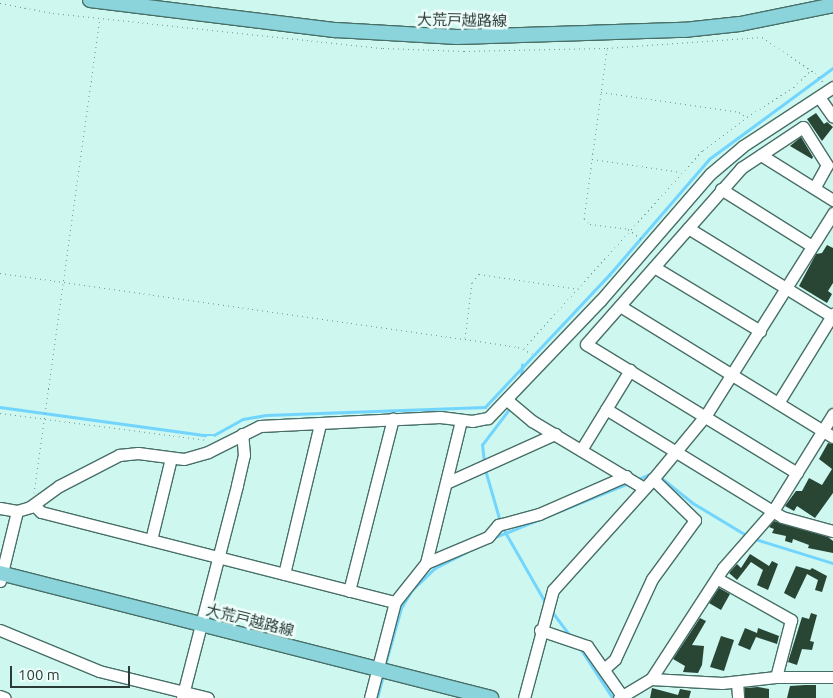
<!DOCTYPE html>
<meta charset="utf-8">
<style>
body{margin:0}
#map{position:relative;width:833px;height:698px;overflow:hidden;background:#cdf7ef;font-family:Ubuntu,"Noto Sans JP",sans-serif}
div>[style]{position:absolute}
.stream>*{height:2.5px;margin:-1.25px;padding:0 1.25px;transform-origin:1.25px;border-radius:1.25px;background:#71d5fe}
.building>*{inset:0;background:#294635}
.path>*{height:1px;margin-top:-0.5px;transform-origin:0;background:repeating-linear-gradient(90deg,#74918b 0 1px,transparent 0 5px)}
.roads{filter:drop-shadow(1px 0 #486f67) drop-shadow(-1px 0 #486f67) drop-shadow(0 1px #486f67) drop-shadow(0 -1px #486f67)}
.minor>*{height:11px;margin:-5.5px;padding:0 5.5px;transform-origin:5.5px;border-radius:5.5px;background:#fff}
.major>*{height:14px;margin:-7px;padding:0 7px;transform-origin:7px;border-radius:7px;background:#8bd4db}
span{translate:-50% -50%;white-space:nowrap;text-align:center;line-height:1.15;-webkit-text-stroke:5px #eefffb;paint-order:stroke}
.street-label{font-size:15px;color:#2b3c38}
.scale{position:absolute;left:10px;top:666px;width:120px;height:22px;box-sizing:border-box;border:2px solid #2b3c38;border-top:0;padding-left:6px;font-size:15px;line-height:18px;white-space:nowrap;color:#2b3c38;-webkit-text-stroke:4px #eefffb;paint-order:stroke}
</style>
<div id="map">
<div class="stream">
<i style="left:521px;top:377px;width:12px;rotate:-85deg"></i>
<i style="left:0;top:407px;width:207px;rotate:7.8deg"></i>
<i style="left:205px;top:435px;width:9px"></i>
<i style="left:214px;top:435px;width:33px;rotate:-29deg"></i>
<i style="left:243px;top:419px;width:23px;rotate:-10deg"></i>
<i style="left:266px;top:415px;width:219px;rotate:-2.1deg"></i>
<i style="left:485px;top:407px;width:181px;rotate:-46.8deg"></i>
<i style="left:609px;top:275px;width:153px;rotate:-49.2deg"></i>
<i style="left:709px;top:159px;width:154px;rotate:-36.3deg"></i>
<i style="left:484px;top:463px;width:18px;rotate:-96deg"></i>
<i style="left:482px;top:445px;width:46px;rotate:-52.9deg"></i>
<i style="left:485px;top:468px;width:54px;rotate:73.9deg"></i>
<i style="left:659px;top:476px;width:43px;rotate:38.5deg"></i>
<i style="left:693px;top:503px;width:64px;rotate:31deg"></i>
<i style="left:637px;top:480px;width:14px;rotate:-25deg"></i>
<i style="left:503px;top:528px;width:86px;rotate:60.2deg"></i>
<i style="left:493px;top:538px;width:147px;rotate:-22deg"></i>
<i style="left:752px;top:538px;width:85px;rotate:17.2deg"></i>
<i style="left:551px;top:610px;width:31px;rotate:53deg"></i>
<i style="left:581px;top:649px;width:59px;rotate:56.9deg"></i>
<i style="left:385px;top:665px;width:59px;rotate:-74.3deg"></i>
<i style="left:401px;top:608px;width:21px;rotate:-59deg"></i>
<i style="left:412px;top:590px;width:32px;rotate:-44deg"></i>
<i style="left:435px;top:568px;width:35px;rotate:-27deg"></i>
<i style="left:377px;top:698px;width:24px;rotate:-75deg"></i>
</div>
<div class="building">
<i style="clip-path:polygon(816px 113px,824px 124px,827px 122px,833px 127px,822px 141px,807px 119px)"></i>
<i style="clip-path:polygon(801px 137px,813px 157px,812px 159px,790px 146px)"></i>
<i style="clip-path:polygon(827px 245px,833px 248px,833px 283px,828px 291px,832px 294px,827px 303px,799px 286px,816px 254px,822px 253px)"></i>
<i style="clip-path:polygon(828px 443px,833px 444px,833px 493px,815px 518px,797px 506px,794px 511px,785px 506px,796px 491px,802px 491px,809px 478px,822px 485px,832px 469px,819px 459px)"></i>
<i style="clip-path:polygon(774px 521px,828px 537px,833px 541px,833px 553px,808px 548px,809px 545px,793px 539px,792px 543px,785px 541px,786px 536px,772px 533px,774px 529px,769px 527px)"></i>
<i style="clip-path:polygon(750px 554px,769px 566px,772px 561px,778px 564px,768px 590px,757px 585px,763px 570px,751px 562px,737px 580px,729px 573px,737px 564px,741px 568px)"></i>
<i style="clip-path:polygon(796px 566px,810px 570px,812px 568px,827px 576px,822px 592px,815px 590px,818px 580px,807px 574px,795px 599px,784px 593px)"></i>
<i style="clip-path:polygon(719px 588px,730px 594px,721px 610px,709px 603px)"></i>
<i style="clip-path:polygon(811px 613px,817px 615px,810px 641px,814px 642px,812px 650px,802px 649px,797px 665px,788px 662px,802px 617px,809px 619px)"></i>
<i style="clip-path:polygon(700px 618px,706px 621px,692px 645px,704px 646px,702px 665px,698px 673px,683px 672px,685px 666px,673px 659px)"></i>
<i style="clip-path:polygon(745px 628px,757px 633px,758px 628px,779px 636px,777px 644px,756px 637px,750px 650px,738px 645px)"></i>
<i style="clip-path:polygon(721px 636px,734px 640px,724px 671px,710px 667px)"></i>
<i style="clip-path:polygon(805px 685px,816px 685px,816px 698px,787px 698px,790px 686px)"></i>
<i style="clip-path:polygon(758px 687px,769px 689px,769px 698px,745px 698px,745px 688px)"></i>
<i style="clip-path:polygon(652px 688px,678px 695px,680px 689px,691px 691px,689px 698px,650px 698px)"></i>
</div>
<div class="path">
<i style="left:0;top:3px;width:54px;rotate:10.7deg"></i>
<i style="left:53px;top:13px;width:332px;rotate:6.1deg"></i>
<i style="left:383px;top:48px;width:81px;rotate:2.1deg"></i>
<i style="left:464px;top:51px;width:143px;rotate:-1.2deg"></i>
<i style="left:607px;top:48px;width:155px;rotate:-4.1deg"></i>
<i style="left:762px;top:37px;width:64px;rotate:34.2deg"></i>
<i style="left:815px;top:73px;width:12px;rotate:48deg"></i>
<i style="left:607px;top:49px;width:172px;rotate:97.7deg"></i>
<i style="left:584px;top:219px;width:8px;rotate:40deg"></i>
<i style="left:590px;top:224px;width:38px;rotate:7deg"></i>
<i style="left:628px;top:229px;width:17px;rotate:36deg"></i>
<i style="left:601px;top:92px;width:139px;rotate:8.2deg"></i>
<i style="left:739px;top:112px;width:9px;rotate:32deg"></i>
<i style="left:747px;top:117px;width:56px;rotate:-32.6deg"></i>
<i style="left:794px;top:87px;width:23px;rotate:-45deg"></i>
<i style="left:592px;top:159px;width:90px;rotate:8.3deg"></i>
<i style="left:0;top:273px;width:470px;rotate:8.1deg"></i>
<i style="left:465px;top:339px;width:54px;rotate:8.6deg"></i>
<i style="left:518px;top:347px;width:19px;rotate:25deg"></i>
<i style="left:465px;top:338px;width:56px;rotate:-82.9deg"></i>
<i style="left:472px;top:282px;width:11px;rotate:-49deg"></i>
<i style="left:479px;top:274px;width:101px;rotate:8.5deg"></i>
<i style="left:524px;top:348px;width:267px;rotate:-47.9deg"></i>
<i style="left:703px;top:150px;width:55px;rotate:-36.9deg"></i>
<i style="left:0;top:413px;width:209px;rotate:7.4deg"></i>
<i style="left:34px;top:493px;width:479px;rotate:-82.1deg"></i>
</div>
<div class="roads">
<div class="minor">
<i style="left:819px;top:97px;width:24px;rotate:55deg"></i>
<i style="left:761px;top:155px;width:85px;rotate:32deg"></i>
<i style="left:721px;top:189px;width:107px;rotate:32.1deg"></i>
<i style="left:688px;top:228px;width:170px;rotate:31.5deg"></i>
<i style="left:654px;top:267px;width:124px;rotate:31.1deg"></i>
<i style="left:620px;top:306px;width:250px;rotate:31.6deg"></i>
<i style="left:507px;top:400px;width:33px;rotate:40deg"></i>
<i style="left:532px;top:421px;width:131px;rotate:30.9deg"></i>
<i style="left:778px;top:403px;width:105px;rotate:-58.3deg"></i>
<i style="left:606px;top:409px;width:206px;rotate:31.5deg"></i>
<i style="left:782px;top:517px;width:53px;rotate:15.4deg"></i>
<i style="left:581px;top:450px;width:94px;rotate:-58.5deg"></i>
<i style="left:797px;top:473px;width:247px;rotate:-148.6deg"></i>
<i style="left:586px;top:344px;width:235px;rotate:-48.6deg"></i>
<i style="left:741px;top:168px;width:74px;rotate:-33.5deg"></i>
<i style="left:803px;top:127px;width:45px;rotate:57.7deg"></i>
<i style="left:827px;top:165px;width:26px;rotate:119deg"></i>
<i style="left:446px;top:483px;width:120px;rotate:-24.2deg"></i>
<i style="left:34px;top:505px;width:10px;rotate:45deg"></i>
<i style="left:41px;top:512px;width:365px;rotate:14.3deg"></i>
<i style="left:0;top:508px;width:17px;rotate:10deg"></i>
<i style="left:17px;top:511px;width:14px;rotate:-17deg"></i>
<i style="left:30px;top:507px;width:36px;rotate:-36deg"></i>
<i style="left:59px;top:486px;width:68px;rotate:-27.3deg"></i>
<i style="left:119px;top:455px;width:19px;rotate:-6deg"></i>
<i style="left:138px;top:453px;width:46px;rotate:7.4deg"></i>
<i style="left:184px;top:459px;width:25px;rotate:-16deg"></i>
<i style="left:208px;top:452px;width:58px;rotate:-26.6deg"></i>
<i style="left:260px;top:426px;width:180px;rotate:-2.9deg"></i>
<i style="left:440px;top:417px;width:32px;rotate:7deg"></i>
<i style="left:472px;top:421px;width:16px;rotate:-11deg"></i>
<i style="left:488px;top:418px;width:162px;rotate:-46.3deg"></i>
<i style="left:600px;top:301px;width:168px;rotate:-49.1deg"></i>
<i style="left:710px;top:174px;width:43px;rotate:-40.3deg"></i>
<i style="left:743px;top:146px;width:108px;rotate:-33.2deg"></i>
<i style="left:151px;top:540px;width:84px;rotate:-76.3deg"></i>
<i style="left:426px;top:563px;width:147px;rotate:-76.2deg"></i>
<i style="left:284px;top:574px;width:154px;rotate:-76.5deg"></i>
<i style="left:718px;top:579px;width:84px;rotate:29.3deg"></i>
<i style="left:791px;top:620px;width:59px;rotate:104.7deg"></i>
<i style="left:0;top:581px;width:72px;rotate:-76.3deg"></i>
<i style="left:349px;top:591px;width:178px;rotate:-75.7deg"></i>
<i style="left:0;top:630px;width:107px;rotate:22.5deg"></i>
<i style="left:99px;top:671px;width:112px;rotate:13.9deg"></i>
<i style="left:540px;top:630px;width:50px;rotate:18.8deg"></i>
<i style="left:587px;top:646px;width:61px;rotate:55deg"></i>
<i style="left:604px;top:669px;width:15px;rotate:-42deg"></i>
<i style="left:615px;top:659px;width:88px;rotate:-65.2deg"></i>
<i style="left:652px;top:579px;width:73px;rotate:-53.9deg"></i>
<i style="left:695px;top:520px;width:59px;rotate:-135.7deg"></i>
<i style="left:651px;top:679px;width:132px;rotate:-57deg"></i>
<i style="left:723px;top:568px;width:76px;rotate:-48.7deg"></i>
<i style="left:773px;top:511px;width:114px;rotate:-58.3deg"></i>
<i style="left:737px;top:682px;width:16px;rotate:86deg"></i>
<i style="left:0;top:696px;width:5px;rotate:22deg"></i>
<i style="left:182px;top:698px;width:220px;rotate:-75.5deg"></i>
<i style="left:237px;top:485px;width:31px;rotate:-77deg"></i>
<i style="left:244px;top:455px;width:21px;rotate:-95deg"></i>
<i style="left:370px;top:698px;width:99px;rotate:-75.4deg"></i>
<i style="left:395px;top:602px;width:50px;rotate:-51.5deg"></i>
<i style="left:426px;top:563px;width:67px;rotate:-22.8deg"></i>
<i style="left:488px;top:537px;width:16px;rotate:-50deg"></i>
<i style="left:498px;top:525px;width:42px;rotate:-15deg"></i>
<i style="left:539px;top:514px;width:95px;rotate:-23.6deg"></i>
<i style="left:524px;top:698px;width:112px;rotate:-75deg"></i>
<i style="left:553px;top:590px;width:149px;rotate:-48deg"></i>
<i style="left:653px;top:479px;width:83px;rotate:-50.4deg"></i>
<i style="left:706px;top:415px;width:239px;rotate:-57.8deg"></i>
<i style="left:619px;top:698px;width:37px;rotate:-31deg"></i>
<i style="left:651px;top:679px;width:71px;rotate:3.2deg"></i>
<i style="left:722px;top:683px;width:54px;rotate:-6.3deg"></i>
<i style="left:776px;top:677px;width:57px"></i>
</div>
<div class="major">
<i style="left:90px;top:0;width:248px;rotate:7deg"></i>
<i style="left:336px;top:30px;width:121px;rotate:3.3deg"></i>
<i style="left:457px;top:37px;width:227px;rotate:-1.8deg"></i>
<i style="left:684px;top:30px;width:56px;rotate:-6.1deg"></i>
<i style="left:740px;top:24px;width:95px;rotate:-11.5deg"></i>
<i style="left:0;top:573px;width:507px;rotate:14.28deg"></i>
</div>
</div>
<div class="street-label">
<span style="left:462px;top:20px;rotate:1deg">大荒戸越路線</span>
<span style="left:250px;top:620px;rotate:14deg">大荒戸越路線</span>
</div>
<div class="scale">100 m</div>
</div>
